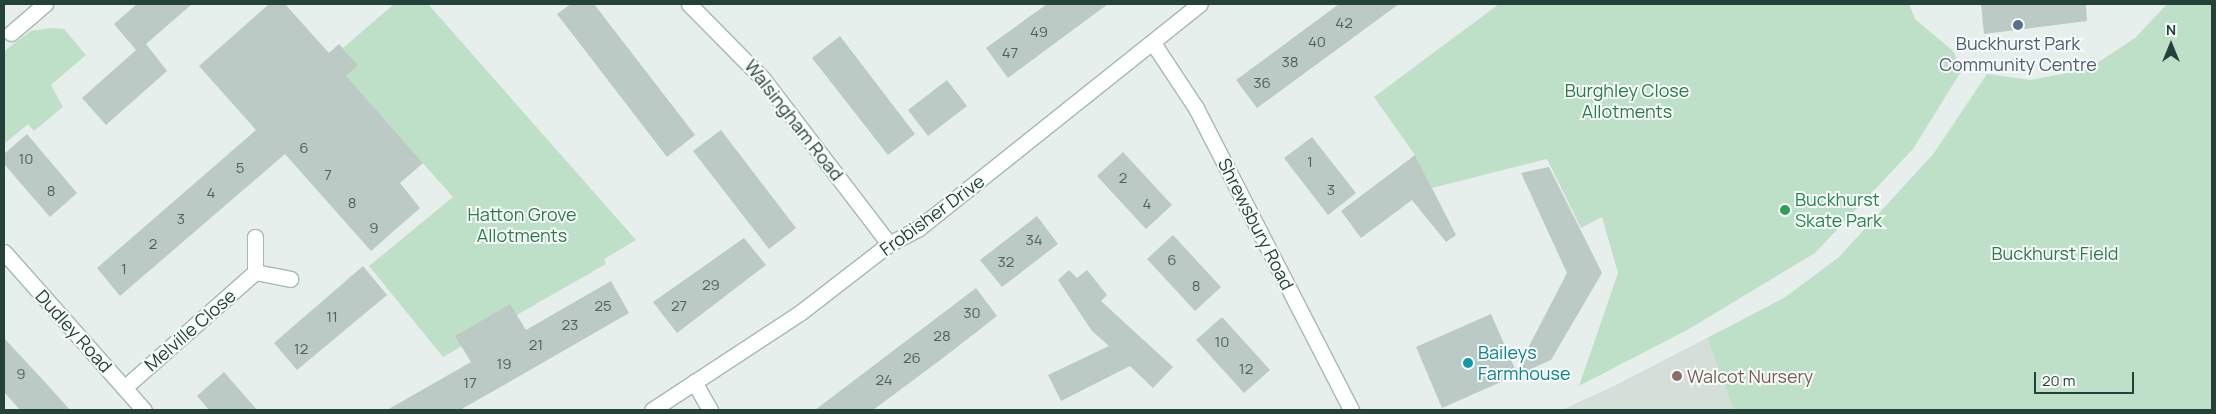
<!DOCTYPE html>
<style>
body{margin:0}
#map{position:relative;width:2216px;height:414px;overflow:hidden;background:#e6efeb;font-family:Manrope,sans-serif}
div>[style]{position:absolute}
.built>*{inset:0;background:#d4dfda}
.green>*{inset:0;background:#bfe0c8}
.building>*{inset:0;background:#bbcac4}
.roads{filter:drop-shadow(1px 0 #a8b8b2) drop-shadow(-1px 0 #a8b8b2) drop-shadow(0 1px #a8b8b2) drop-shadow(0 -1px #a8b8b2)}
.minor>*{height:15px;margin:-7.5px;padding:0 7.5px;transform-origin:7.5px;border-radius:7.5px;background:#fff}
.dots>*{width:14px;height:14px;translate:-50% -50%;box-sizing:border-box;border:2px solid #f7fbf9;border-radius:50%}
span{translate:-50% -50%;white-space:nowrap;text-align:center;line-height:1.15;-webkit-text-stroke:4px #f7fbf9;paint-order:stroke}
.number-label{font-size:15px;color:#4a645c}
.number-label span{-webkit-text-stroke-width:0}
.service-label{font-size:18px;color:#4e5e75}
.park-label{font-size:18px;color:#2d7a4b}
.street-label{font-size:18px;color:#24423a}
.leisure-label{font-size:18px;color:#27864d}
.left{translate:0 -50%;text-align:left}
.culture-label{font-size:18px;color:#0d838f}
.education-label{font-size:18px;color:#785e54}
.frame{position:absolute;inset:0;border:5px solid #24423a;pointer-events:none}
.north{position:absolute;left:2146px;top:20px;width:50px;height:50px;-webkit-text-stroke:4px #f7fbf9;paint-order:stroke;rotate:0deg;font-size:14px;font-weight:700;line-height:20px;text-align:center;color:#24423a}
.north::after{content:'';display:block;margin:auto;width:18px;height:22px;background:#24423a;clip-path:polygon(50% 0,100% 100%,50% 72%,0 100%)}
.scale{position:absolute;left:2034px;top:372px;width:100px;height:22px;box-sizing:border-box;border:2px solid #24423a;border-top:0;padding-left:6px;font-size:15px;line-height:18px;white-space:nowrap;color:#24423a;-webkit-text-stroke:4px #f7fbf9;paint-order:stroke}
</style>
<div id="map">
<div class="built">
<i style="clip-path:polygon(1707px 338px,1734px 410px,1562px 410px,1614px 386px)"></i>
</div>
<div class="green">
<i style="clip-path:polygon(394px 4px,428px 4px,636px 240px,604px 259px,606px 264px,443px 357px,369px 266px,453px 197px,345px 76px,358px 65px,343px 48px)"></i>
<i style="clip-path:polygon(1499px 4px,1909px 4px,1915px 19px,1953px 51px,1962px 70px,1913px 149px,1815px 253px,1689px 329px,1579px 386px,1618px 273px,1602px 217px,1581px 228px,1547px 159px,1432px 188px,1415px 155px,1374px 97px)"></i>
<i style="clip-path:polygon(2167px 4px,2212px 4px,2212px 410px,1734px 410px,1707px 338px,1784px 298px,1839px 257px,1934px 153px,1987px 74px,2031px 80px,2088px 69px,2135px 38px)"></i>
<i style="clip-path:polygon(52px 28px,64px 29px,86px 55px,51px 85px,63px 107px,34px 131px,28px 124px,4px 144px,4px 51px,31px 31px)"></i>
</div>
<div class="building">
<i style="clip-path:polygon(137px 4px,192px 4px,146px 44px,167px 71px,106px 125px,82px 98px,136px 50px,114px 24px)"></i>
<i style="clip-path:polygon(269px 4px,285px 4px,329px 53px,339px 44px,358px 65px,346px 76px,423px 163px,400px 183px,420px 208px,371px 251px,285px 154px,120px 296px,97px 268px,256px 130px,199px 66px)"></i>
<i style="clip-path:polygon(571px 4px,594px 4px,695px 135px,667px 157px,557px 14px)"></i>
<i style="clip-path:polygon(1047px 4px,1108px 4px,1008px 78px,986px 48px)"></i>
<i style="clip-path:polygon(1339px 4px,1399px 4px,1257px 108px,1236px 80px)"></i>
<i style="clip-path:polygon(1981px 4px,2086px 4px,2087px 21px,1984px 34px)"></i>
<i style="clip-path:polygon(840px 36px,915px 134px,888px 155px,812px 58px)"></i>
<i style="clip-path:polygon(947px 80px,967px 106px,928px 136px,908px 110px)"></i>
<i style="clip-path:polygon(721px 130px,796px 228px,769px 249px,693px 151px)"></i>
<i style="clip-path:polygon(27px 134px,77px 193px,50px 217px,4px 164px,4px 154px)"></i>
<i style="clip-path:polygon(1312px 137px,1356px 193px,1328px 215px,1284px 158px)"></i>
<i style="clip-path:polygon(1123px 152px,1172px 205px,1146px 229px,1097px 176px)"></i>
<i style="clip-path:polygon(1415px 155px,1456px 235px,1446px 242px,1412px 200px,1361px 238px,1341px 211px)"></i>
<i style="clip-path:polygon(1549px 167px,1602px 273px,1551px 360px,1442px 408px,1416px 347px,1491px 314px,1516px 371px,1567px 273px,1521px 173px)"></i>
<i style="clip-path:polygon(1037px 216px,1058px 244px,1002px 287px,980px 260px)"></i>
<i style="clip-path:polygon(1173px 235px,1221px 287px,1195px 311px,1147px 259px)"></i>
<i style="clip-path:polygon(744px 238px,766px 265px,677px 333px,653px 302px)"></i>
<i style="clip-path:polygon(363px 266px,387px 295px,297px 370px,274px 343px)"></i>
<i style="clip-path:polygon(1069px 270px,1077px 278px,1087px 270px,1107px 295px,1101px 301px,1173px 367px,1153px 388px,1130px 366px,1061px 401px,1048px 375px,1109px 346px,1092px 331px,1058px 280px)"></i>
<i style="clip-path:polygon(611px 281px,629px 313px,497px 389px,460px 410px,387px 410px,471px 362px,455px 336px,510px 304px,526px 330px)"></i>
<i style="clip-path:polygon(976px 288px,997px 316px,943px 358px,873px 410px,815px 410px)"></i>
<i style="clip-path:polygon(1222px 317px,1270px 370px,1244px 393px,1196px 340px)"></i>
<i style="clip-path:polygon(4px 338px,44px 381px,70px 410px,20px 410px,4px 392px)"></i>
<i style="clip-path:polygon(224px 372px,257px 410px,209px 410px,197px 396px)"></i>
</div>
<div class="roads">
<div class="minor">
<i style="left:689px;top:4px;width:105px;rotate:45.4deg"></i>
<i style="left:763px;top:79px;width:208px;rotate:52.6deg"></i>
<i style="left:11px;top:33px;width:45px;rotate:-40.5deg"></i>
<i style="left:1153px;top:43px;width:78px;rotate:56.5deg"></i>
<i style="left:1196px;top:108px;width:339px;rotate:62.8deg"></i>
<i style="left:255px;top:237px;width:35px;rotate:90deg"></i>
<i style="left:255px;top:272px;width:36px;rotate:11deg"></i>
<i style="left:4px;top:252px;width:211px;rotate:48.5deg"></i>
<i style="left:694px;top:382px;width:32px;rotate:60deg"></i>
<i style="left:124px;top:388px;width:175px;rotate:-41.5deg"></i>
<i style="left:652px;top:410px;width:178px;rotate:-33.3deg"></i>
<i style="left:801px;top:312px;width:111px;rotate:-37.7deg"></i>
<i style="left:889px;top:244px;width:34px;rotate:-28deg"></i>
<i style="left:919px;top:228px;width:359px;rotate:-38.6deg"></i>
</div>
</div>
<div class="dots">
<i style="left:2018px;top:25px;background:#5c6f8a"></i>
<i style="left:1785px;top:210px;background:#2e9e5b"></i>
<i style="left:1468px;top:363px;background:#0f9aa8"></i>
<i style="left:1677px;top:376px;background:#8d6e63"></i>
</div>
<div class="number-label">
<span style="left:1344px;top:23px">42</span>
<span style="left:1039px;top:32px">49</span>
<span style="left:1317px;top:42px">40</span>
<span style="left:1010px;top:53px">47</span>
<span style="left:1290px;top:62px">38</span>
<span style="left:1262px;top:83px">36</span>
<span style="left:304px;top:148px">6</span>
<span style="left:26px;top:159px">10</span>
<span style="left:1310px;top:162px">1</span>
<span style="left:240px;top:168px">5</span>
<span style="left:328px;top:175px">7</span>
<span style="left:1123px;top:178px">2</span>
<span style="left:1331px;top:190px">3</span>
<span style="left:51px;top:191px">8</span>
<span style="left:211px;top:193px">4</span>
<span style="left:352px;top:203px">8</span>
<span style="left:1147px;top:204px">4</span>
<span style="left:181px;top:219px">3</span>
<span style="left:374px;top:228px">9</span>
<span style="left:1034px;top:240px">34</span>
<span style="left:153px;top:244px">2</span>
<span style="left:1172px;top:260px">6</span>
<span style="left:1006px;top:262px">32</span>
<span style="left:124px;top:269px">1</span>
<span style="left:711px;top:285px">29</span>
<span style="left:1196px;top:286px">8</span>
<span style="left:603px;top:306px">25</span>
<span style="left:679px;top:306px">27</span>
<span style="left:972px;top:313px">30</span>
<span style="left:332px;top:317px">11</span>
<span style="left:570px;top:325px">23</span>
<span style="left:942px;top:336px">28</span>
<span style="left:1222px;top:342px">10</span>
<span style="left:536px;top:345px">21</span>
<span style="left:301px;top:349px">12</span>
<span style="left:912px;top:358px">26</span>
<span style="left:504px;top:364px">19</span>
<span style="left:1246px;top:369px">12</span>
<span style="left:21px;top:374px">9</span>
<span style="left:884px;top:380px">24</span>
<span style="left:470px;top:383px">17</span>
</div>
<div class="service-label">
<span style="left:2018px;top:54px">Buckhurst Park<br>Community Centre</span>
</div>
<div class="park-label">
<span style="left:1627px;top:101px">Burghley Close<br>Allotments</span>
<span style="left:522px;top:225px">Hatton Grove<br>Allotments</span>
<span style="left:2055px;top:253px">Buckhurst Field</span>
</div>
<div class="street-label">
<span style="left:794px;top:120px;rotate:52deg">Walsingham Road</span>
<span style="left:932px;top:215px;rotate:-36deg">Frobisher Drive</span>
<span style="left:1256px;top:224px;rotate:63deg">Shrewsbury Road</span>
<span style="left:190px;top:330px;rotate:-41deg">Melville Close</span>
<span style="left:74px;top:331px;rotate:48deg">Dudley Road</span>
</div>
<div class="leisure-label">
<span class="left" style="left:1795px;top:210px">Buckhurst<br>Skate Park</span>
</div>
<div class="culture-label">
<span class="left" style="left:1478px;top:363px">Baileys<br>Farmhouse</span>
</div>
<div class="education-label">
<span class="left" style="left:1687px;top:376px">Walcot Nursery</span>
</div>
<div class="frame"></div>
<div class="north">N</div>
<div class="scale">20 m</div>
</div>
